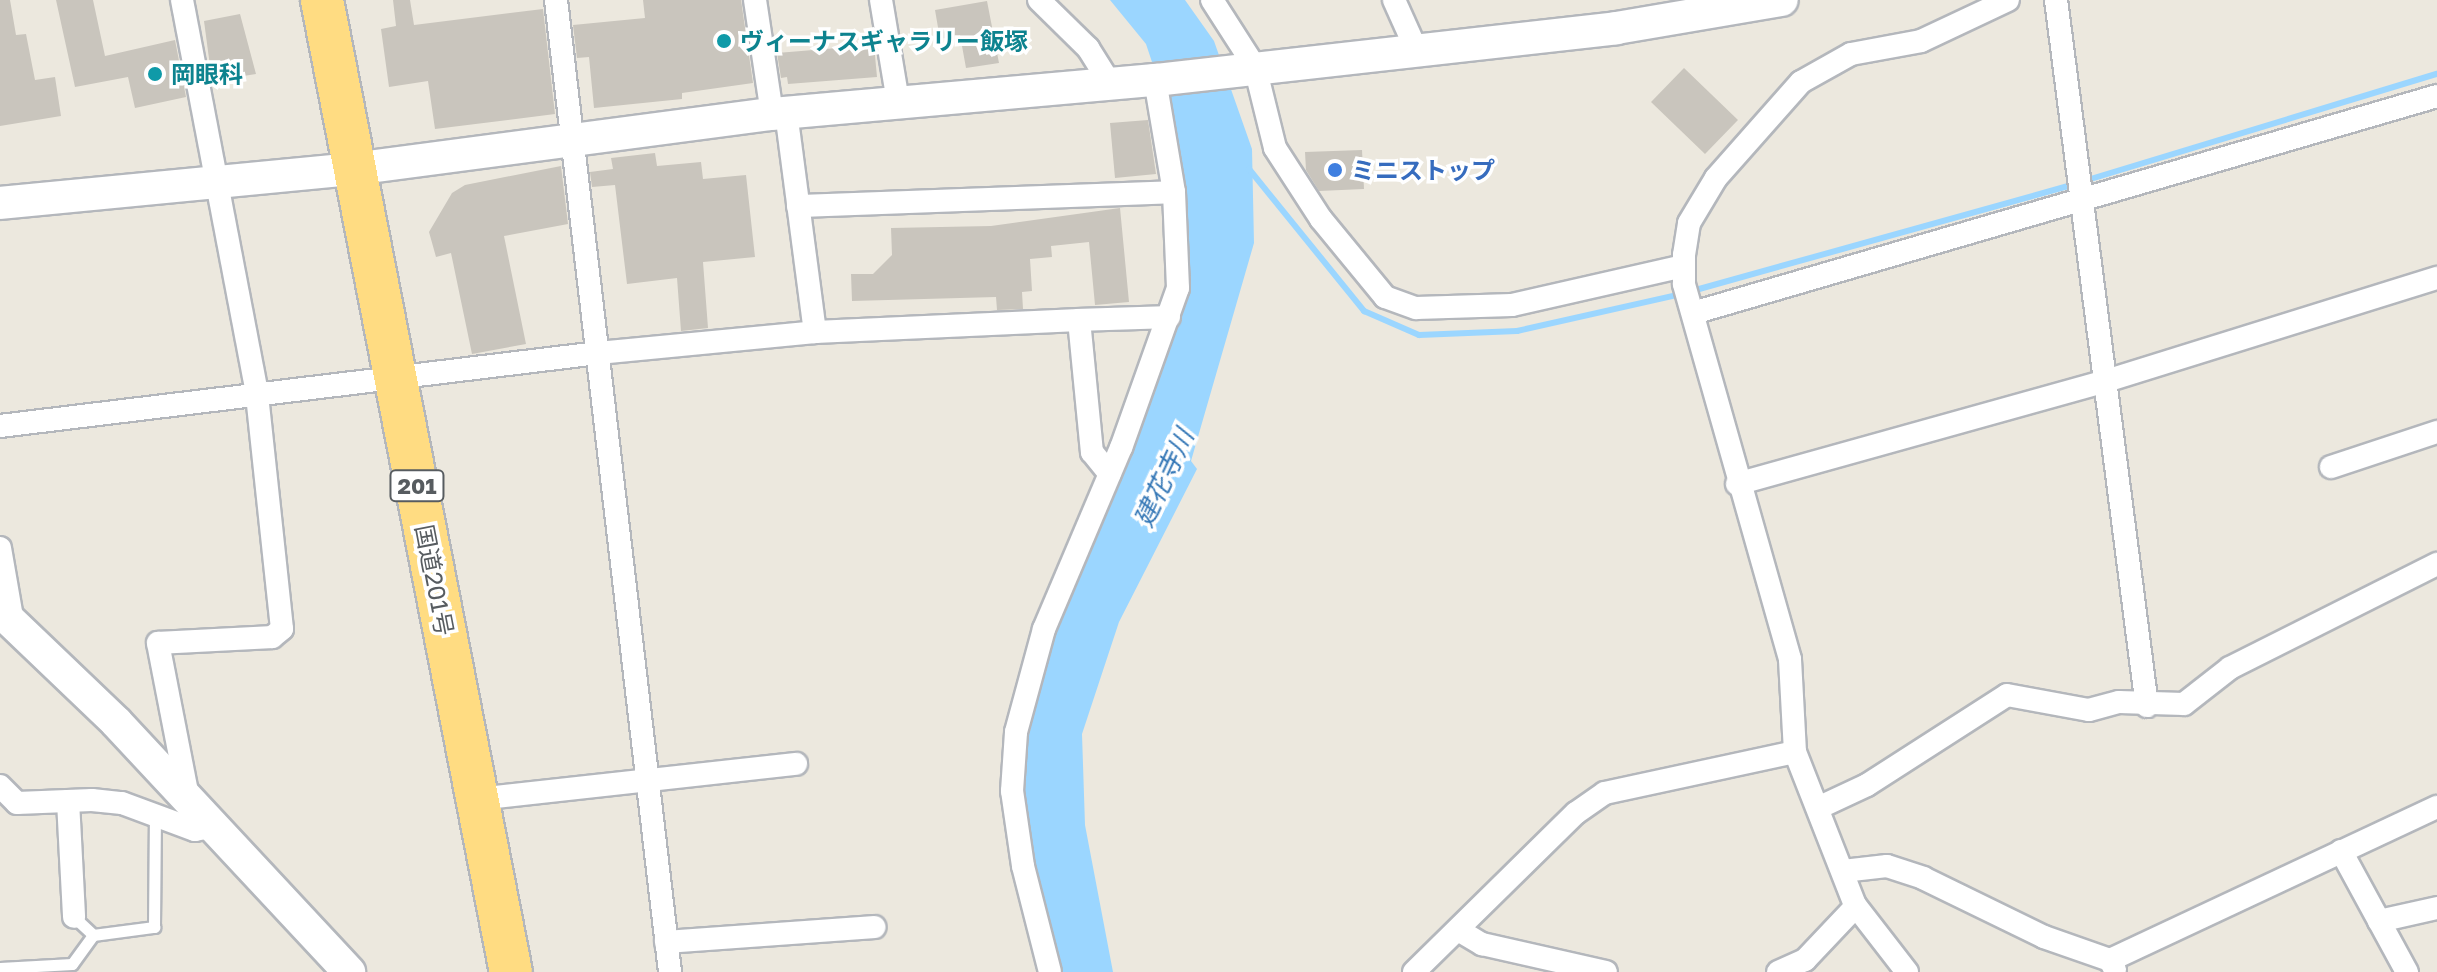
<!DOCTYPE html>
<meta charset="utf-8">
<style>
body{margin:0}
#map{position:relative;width:2437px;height:972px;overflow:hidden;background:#ece8de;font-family:"Golos Text","Noto Sans JP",sans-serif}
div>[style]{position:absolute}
.water>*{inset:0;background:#9bd6ff}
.stream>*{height:6px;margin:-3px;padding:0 3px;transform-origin:3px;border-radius:3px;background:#9bd6ff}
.building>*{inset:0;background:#c9c5bd}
.roads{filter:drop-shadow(2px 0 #b4b7bc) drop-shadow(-2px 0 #b4b7bc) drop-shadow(0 2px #b4b7bc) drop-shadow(0 -2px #b4b7bc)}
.lane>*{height:11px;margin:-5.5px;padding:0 5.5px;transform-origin:5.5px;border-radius:5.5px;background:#fff}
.street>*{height:22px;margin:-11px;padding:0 11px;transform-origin:11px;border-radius:11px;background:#fff}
.secondary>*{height:32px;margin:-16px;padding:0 16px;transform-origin:16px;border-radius:16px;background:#fff}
.highway>*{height:42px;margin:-21px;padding:0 21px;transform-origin:21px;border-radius:21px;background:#ffdc82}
.dots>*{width:22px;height:22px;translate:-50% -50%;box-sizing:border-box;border:4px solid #fff;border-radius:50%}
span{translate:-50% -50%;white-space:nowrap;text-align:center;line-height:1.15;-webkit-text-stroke:7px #fff;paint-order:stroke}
.shield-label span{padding:2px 6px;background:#fff;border:2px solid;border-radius:6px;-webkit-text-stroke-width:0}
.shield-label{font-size:22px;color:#575c60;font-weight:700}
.culture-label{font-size:24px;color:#0d838f;font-weight:700}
.left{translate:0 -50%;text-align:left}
.shop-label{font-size:24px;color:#366cbe;font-weight:700}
.street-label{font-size:24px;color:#575c60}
.water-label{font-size:26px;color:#3477b6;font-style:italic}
</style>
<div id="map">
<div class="water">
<i style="clip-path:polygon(1110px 0,1185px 0,1214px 41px,1252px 149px,1254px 243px,1191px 461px,1197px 469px,1119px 622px,1082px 734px,1085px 825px,1113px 972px,1058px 972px,1025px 827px,1022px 766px,1053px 629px,1174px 318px,1165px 101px,1146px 44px)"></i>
</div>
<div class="stream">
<i style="left:1249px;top:169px;width:183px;rotate:51deg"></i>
<i style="left:1364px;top:311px;width:60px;rotate:23.6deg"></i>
<i style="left:1419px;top:335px;width:98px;rotate:-2.3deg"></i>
<i style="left:1517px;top:331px;width:168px;rotate:-12.7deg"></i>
<i style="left:2084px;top:181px;width:369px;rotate:-16.9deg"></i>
<i style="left:1692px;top:291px;width:397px;rotate:-15.6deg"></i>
</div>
<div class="building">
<i style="clip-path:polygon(0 0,10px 0,16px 35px,26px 34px,35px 80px,55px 77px,61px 116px,0 126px)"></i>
<i style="clip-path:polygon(56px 0,93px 0,105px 56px,175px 40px,186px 97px,135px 108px,128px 77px,75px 87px)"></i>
<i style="clip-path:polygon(393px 0,410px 0,414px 25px,543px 9px,555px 114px,435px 129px,428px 81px,389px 87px,381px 29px,396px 26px)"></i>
<i style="clip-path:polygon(643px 0,741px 0,753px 83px,682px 93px,682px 99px,594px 108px,589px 57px,577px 58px,573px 25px,645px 18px)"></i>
<i style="clip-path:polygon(987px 1px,999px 63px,966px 68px,960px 35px,940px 39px,935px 10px)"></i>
<i style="clip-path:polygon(240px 14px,256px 74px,212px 81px,204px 21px)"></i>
<i style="clip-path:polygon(874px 45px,877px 77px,788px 84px,787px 77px,781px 78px,777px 53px)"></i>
<i style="clip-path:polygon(1684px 68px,1738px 120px,1705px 154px,1651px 102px)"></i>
<i style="clip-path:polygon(1148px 120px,1156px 174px,1115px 178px,1110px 123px)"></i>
<i style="clip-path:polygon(1362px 150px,1364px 189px,1319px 191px,1306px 170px,1305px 152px)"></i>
<i style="clip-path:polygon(655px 153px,657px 166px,701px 162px,703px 179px,746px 175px,755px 257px,703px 262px,708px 328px,681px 331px,677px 278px,627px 284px,615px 185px,592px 187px,590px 172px,613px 169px,611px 158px)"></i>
<i style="clip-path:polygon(561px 166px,568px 224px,504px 236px,526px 344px,472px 354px,451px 253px,436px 257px,429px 232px,452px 193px,465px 185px)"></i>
<i style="clip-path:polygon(1120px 208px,1129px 302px,1095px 305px,1089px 242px,1051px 246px,1052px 257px,1030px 259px,1032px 291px,1022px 292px,1023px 309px,997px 310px,996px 297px,852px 301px,851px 274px,873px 274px,892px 255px,891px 228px,991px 226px)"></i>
</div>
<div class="roads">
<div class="lane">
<i style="left:74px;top:917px;width:26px;rotate:43deg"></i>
<i style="left:93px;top:935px;width:62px;rotate:-7.5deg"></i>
<i style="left:154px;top:927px;width:110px;rotate:-89.5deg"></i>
<i style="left:0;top:968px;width:72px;rotate:-3.2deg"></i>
<i style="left:72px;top:964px;width:36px;rotate:-54deg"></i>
</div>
<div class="street">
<i style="left:182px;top:0;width:402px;rotate:79.2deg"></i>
<i style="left:257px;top:395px;width:235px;rotate:83.9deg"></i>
<i style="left:282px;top:629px;width:13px;rotate:141deg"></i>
<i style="left:272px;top:637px;width:114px;rotate:177deg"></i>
<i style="left:158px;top:643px;width:157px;rotate:79deg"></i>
<i style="left:556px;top:0;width:979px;rotate:83.31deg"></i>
<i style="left:755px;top:0;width:115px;rotate:81.5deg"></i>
<i style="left:881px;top:0;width:103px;rotate:80.5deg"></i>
<i style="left:1039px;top:0;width:69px;rotate:44.4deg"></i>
<i style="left:1088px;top:48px;width:40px;rotate:58deg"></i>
<i style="left:1212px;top:0;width:80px;rotate:57.3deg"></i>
<i style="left:1255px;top:67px;width:83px;rotate:76.1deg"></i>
<i style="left:1275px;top:148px;width:85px;rotate:57.1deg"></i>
<i style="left:1321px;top:219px;width:101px;rotate:50.6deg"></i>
<i style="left:1385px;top:297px;width:33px;rotate:20deg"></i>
<i style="left:1416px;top:308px;width:96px;rotate:-1.8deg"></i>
<i style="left:1512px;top:305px;width:176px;rotate:-12.8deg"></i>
<i style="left:1394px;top:0;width:51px;rotate:65.9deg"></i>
<i style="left:2056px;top:0;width:712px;rotate:82.66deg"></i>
<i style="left:786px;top:112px;width:222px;rotate:82.5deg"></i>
<i style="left:798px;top:206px;width:376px;rotate:-2.1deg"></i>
<i style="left:1693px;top:313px;width:775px;rotate:-16.26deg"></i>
<i style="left:1079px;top:320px;width:90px;rotate:-1.9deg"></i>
<i style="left:0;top:426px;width:602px;rotate:-6.96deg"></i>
<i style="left:598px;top:353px;width:218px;rotate:-5.5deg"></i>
<i style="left:815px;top:332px;width:264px;rotate:-2.6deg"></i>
<i style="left:1079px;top:320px;width:133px;rotate:84.4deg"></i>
<i style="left:1092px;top:452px;width:28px;rotate:51deg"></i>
<i style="left:2331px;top:467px;width:112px;rotate:-18.3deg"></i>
<i style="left:1737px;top:484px;width:383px;rotate:-15.6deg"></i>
<i style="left:2106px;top:381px;width:347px;rotate:-17.3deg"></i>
<i style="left:0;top:548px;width:76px;rotate:80.2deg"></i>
<i style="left:0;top:786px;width:24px;rotate:45deg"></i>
<i style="left:17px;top:803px;width:75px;rotate:-2.3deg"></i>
<i style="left:92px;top:800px;width:30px;rotate:6deg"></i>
<i style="left:122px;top:803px;width:78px;rotate:20.3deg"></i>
<i style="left:195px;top:830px;width:21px;rotate:-11deg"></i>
<i style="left:477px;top:799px;width:321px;rotate:-6.3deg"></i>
<i style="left:68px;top:801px;width:116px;rotate:87deg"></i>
<i style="left:1820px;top:807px;width:52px;rotate:-25.1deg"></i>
<i style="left:1867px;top:785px;width:166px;rotate:-32.7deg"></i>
<i style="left:2007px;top:695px;width:83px;rotate:10.4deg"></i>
<i style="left:2089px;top:710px;width:31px;rotate:-15deg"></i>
<i style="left:2119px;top:702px;width:65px;rotate:1.8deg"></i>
<i style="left:2184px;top:704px;width:58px;rotate:-38deg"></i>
<i style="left:2230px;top:668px;width:232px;rotate:-26.7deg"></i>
<i style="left:2341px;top:851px;width:138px;rotate:61.4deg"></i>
<i style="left:1843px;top:871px;width:44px;rotate:-6.5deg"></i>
<i style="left:1887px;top:866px;width:38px;rotate:18deg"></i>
<i style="left:1923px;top:878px;width:135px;rotate:26deg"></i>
<i style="left:2044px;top:937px;width:70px;rotate:19.2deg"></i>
<i style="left:2110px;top:960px;width:11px;rotate:63deg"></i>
<i style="left:2379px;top:921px;width:59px;rotate:-12.6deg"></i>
<i style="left:1460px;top:931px;width:26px;rotate:31deg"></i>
<i style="left:1482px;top:944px;width:127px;rotate:12.7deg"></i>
<i style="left:666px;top:942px;width:209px;rotate:-4.1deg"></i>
<i style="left:2110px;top:960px;width:361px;rotate:-25.1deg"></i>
<i style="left:1050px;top:972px;width:109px;rotate:-104.3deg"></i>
<i style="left:1023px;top:866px;width:76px;rotate:-98.3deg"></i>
<i style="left:1012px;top:791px;width:59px;rotate:-86.1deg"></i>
<i style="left:1016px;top:732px;width:107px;rotate:-74.8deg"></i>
<i style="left:1044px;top:629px;width:197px;rotate:-67deg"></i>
<i style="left:1121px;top:448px;width:170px;rotate:-70.4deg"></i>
<i style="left:1178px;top:288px;width:96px;rotate:-92.4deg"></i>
<i style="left:1174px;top:192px;width:114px;rotate:-99.6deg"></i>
<i style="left:1414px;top:972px;width:227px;rotate:-44.5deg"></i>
<i style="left:1576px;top:813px;width:35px;rotate:-35deg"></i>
<i style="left:1605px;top:793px;width:194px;rotate:-12.2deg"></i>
<i style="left:1778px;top:972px;width:30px;rotate:-24deg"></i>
<i style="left:1805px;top:960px;width:74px;rotate:-46.6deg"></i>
<i style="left:1907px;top:972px;width:85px;rotate:-127.8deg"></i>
<i style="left:1855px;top:905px;width:164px;rotate:-111.4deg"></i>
<i style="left:1795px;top:752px;width:93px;rotate:-93.1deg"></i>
<i style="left:1790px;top:659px;width:390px;rotate:-105.8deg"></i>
<i style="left:1684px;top:284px;width:29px;rotate:-90deg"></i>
<i style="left:1684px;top:255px;width:32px;rotate:-81deg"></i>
<i style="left:1689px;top:223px;width:52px;rotate:-59deg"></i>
<i style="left:1716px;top:178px;width:128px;rotate:-48.5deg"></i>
<i style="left:1801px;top:82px;width:57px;rotate:-29.2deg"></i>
<i style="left:1851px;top:54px;width:71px;rotate:-10.5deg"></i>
<i style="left:1921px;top:41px;width:96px;rotate:-25.2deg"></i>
</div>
<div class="secondary">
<i style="left:0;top:203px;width:355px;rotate:-5.5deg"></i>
<i style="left:353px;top:169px;width:423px;rotate:-7.5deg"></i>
<i style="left:772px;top:114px;width:385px;rotate:-5.1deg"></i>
<i style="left:1155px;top:80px;width:464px;rotate:-6.4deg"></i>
<i style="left:1616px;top:28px;width:168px;rotate:-9.6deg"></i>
<i style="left:0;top:611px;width:161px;rotate:43.7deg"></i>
<i style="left:116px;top:722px;width:342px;rotate:47deg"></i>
</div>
<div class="highway">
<i style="left:322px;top:0;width:990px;rotate:79deg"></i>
</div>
</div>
<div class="dots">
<i style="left:724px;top:41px;background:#0f9aa8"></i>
<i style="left:155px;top:74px;background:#0f9aa8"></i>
<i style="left:1335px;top:170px;background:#3f7fe0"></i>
</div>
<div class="shield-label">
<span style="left:417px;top:486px">201</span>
</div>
<div class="culture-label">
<span class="left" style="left:740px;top:41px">ヴィーナスギャラリー飯塚</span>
<span class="left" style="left:171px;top:74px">岡眼科</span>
</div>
<div class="shop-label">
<span class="left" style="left:1351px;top:170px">ミニストップ</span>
</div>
<div class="street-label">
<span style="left:435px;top:580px;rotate:79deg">国道201号</span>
</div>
<div class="water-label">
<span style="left:1164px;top:478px;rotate:-65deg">建花寺川</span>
</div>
</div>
